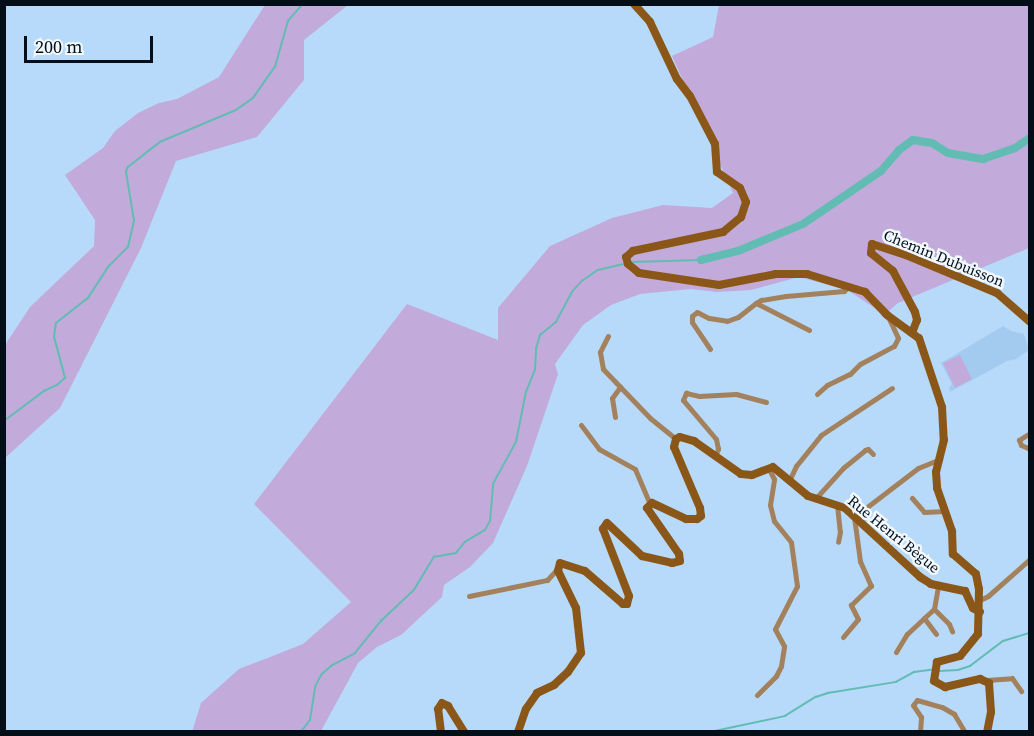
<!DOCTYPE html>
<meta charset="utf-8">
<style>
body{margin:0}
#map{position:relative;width:1034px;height:736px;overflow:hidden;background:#b7dafb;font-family:"Source Serif 4",serif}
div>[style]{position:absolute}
.built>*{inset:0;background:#a3cbf0}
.green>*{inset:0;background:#c2abda}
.stream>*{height:1.5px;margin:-0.75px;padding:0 0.75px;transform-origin:0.75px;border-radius:0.75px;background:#62bcb3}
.river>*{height:8px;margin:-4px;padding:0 4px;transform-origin:4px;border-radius:4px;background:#62bcb3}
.street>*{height:5px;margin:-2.5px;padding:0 2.5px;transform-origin:2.5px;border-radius:2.5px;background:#a4815d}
.secondary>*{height:8px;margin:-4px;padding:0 4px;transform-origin:4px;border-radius:4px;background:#8a5718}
span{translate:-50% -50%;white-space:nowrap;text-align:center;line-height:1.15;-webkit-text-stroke:5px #f1f8fe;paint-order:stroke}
.street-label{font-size:15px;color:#030e18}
.frame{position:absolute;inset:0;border:6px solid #030e18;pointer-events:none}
.scale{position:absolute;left:24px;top:36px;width:129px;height:27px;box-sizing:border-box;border:3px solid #030e18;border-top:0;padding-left:8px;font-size:18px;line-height:21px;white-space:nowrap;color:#030e18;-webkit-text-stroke:4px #f1f8fe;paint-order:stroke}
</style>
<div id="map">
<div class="built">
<i style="clip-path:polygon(1003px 326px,1011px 331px,1024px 334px,1029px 350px,1016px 359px,1007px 361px,950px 392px,949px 388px,952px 384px,941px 363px)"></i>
</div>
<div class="green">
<i style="clip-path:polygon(265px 5px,348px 5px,304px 40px,304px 80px,257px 137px,176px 161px,141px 248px,60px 408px,5px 458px,5px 345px,30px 307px,94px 246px,95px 220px,65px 175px,103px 148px,115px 131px,138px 113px,159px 103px,177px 99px,219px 77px)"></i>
<i style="clip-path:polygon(719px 5px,1029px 5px,1029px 248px,898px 303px,882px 317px,878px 310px,847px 290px,799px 277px,751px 290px,717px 292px,691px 289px,640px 294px,611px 305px,583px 325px,555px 364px,558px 374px,527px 466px,493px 543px,470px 567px,444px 585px,442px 597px,401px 635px,377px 647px,358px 663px,321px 731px,192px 732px,201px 703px,239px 669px,303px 644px,351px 602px,254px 504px,407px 304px,498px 340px,498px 308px,550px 246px,612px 218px,663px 205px,712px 208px,733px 193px,672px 56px,713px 37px)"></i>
<i style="clip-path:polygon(960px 355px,972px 379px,955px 388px,943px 363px)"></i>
</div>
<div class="stream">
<i style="left:632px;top:262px;width:69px;rotate:-1.7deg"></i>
<i style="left:4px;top:421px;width:50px;rotate:-36.9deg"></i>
<i style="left:44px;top:391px;width:14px;rotate:-25deg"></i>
<i style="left:57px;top:385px;width:11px;rotate:-41deg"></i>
<i style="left:65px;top:378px;width:42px;rotate:-105deg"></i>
<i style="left:54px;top:337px;width:14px;rotate:-82deg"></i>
<i style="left:56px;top:323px;width:41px;rotate:-38deg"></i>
<i style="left:88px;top:298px;width:38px;rotate:-57deg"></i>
<i style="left:109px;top:266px;width:27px;rotate:-45deg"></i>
<i style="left:128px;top:247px;width:27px;rotate:-77deg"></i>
<i style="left:134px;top:221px;width:50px;rotate:-99.3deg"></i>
<i style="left:126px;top:172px;width:5px;rotate:-68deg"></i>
<i style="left:128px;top:167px;width:41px;rotate:-38deg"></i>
<i style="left:160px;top:142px;width:82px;rotate:-22.8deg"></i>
<i style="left:236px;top:110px;width:21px;rotate:-35deg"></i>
<i style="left:253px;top:98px;width:38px;rotate:-55deg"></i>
<i style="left:275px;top:67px;width:48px;rotate:-74.2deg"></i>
<i style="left:288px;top:21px;width:23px;rotate:-49deg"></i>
<i style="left:939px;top:671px;width:19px;rotate:-3deg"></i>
<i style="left:958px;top:670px;width:13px;rotate:-18deg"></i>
<i style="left:970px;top:666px;width:41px;rotate:-37.1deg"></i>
<i style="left:1003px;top:641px;width:28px;rotate:-17deg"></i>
<i style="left:301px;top:732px;width:15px;rotate:-53deg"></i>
<i style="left:310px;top:720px;width:33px;rotate:-81deg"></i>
<i style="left:315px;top:687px;width:13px;rotate:-63deg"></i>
<i style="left:321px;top:675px;width:13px;rotate:-42deg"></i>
<i style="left:331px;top:666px;width:27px;rotate:-28deg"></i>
<i style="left:355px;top:653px;width:41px;rotate:-50.9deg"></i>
<i style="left:381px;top:621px;width:45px;rotate:-43.2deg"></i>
<i style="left:414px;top:590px;width:39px;rotate:-59deg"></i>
<i style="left:434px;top:557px;width:22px;rotate:-10deg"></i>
<i style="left:456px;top:553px;width:14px;rotate:-51deg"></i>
<i style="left:465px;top:542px;width:23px;rotate:-31deg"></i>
<i style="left:485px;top:530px;width:10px;rotate:-61deg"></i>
<i style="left:490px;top:521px;width:37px;rotate:-85deg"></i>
<i style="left:493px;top:484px;width:48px;rotate:-61.3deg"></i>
<i style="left:516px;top:442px;width:51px;rotate:-78.7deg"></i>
<i style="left:526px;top:392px;width:24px;rotate:-68deg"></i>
<i style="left:535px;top:370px;width:21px;rotate:-87deg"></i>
<i style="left:536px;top:349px;width:15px;rotate:-74deg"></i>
<i style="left:540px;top:335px;width:21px;rotate:-39deg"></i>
<i style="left:556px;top:322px;width:34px;rotate:-62deg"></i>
<i style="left:572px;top:292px;width:15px;rotate:-48deg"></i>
<i style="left:582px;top:281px;width:19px;rotate:-35deg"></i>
<i style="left:598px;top:270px;width:26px;rotate:-13deg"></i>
<i style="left:710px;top:732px;width:77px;rotate:-12deg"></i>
<i style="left:785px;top:716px;width:36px;rotate:-32deg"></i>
<i style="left:816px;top:697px;width:13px;rotate:-18deg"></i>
<i style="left:828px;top:693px;width:69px;rotate:-9.2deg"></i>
<i style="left:896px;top:682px;width:21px;rotate:-29deg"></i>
<i style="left:914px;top:672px;width:17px;rotate:-7deg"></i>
</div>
<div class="river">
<i style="left:701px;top:260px;width:38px;rotate:-14deg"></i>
<i style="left:738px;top:251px;width:70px;rotate:-22.6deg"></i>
<i style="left:803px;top:224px;width:94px;rotate:-34.2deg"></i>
<i style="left:881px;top:171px;width:28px;rotate:-49deg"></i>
<i style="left:899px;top:150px;width:17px;rotate:-36deg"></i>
<i style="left:913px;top:140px;width:19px;rotate:9deg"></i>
<i style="left:932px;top:143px;width:19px;rotate:32deg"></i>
<i style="left:948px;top:153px;width:36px;rotate:10deg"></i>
<i style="left:983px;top:159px;width:34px;rotate:-19deg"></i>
<i style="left:1015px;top:148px;width:18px;rotate:-34deg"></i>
</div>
<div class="street">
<i style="left:809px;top:330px;width:59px;rotate:-153deg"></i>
<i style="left:756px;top:303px;width:6px;rotate:-31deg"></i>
<i style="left:761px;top:300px;width:25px;rotate:-9deg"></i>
<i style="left:786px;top:296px;width:58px;rotate:-4.9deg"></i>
<i style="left:844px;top:291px;width:7px;rotate:-45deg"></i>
<i style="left:608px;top:336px;width:18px;rotate:117deg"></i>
<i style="left:600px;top:352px;width:17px;rotate:80deg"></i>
<i style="left:603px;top:369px;width:68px;rotate:46.2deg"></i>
<i style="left:650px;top:418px;width:33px;rotate:39deg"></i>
<i style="left:710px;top:349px;width:32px;rotate:-124deg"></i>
<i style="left:692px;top:322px;width:6px;rotate:-90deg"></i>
<i style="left:692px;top:316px;width:6px;rotate:-39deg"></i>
<i style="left:697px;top:312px;width:13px;rotate:27deg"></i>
<i style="left:709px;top:318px;width:18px;rotate:9deg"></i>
<i style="left:727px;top:321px;width:12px;rotate:-20deg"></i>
<i style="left:738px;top:317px;width:23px;rotate:-38deg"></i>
<i style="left:817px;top:394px;width:13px;rotate:-42deg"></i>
<i style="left:827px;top:385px;width:25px;rotate:-26deg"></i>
<i style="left:850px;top:374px;width:14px;rotate:-45deg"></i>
<i style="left:860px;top:364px;width:38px;rotate:-28deg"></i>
<i style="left:894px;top:346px;width:9px;rotate:-63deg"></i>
<i style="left:898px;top:338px;width:23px;rotate:-115deg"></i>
<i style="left:615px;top:417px;width:19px;rotate:-99deg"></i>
<i style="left:612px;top:398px;width:14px;rotate:-54deg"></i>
<i style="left:581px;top:425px;width:30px;rotate:53deg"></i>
<i style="left:599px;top:449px;width:41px;rotate:29.1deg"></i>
<i style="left:635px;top:469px;width:38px;rotate:67deg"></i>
<i style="left:1030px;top:433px;width:13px;rotate:148deg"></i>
<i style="left:1019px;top:440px;width:5px;rotate:68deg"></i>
<i style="left:1021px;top:445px;width:10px;rotate:24deg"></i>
<i style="left:715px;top:456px;width:8px;rotate:-67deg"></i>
<i style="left:718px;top:449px;width:10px;rotate:-101deg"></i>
<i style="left:716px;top:439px;width:51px;rotate:-130.2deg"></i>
<i style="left:683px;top:400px;width:8px;rotate:-67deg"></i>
<i style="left:686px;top:393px;width:13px;rotate:13deg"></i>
<i style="left:699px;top:396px;width:37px;rotate:-3deg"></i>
<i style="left:736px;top:394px;width:31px;rotate:15deg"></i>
<i style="left:789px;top:481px;width:17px;rotate:-65deg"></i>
<i style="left:796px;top:466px;width:40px;rotate:-51deg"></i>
<i style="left:821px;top:435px;width:85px;rotate:-33.5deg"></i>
<i style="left:912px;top:498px;width:18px;rotate:49deg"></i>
<i style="left:924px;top:512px;width:21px;rotate:-3deg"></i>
<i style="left:815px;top:499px;width:42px;rotate:-47.9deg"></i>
<i style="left:843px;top:468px;width:28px;rotate:-39deg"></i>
<i style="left:865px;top:450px;width:3px;rotate:-18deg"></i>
<i style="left:868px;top:449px;width:7px;rotate:45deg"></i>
<i style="left:837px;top:505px;width:27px;rotate:84deg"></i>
<i style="left:840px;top:532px;width:10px;rotate:101deg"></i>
<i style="left:469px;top:596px;width:80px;rotate:-11.6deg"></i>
<i style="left:547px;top:580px;width:16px;rotate:-47deg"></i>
<i style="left:980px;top:600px;width:9px;rotate:-27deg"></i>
<i style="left:988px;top:596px;width:56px;rotate:-41.4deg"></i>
<i style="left:934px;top:609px;width:21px;rotate:45deg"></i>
<i style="left:949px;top:624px;width:8px;rotate:67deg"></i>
<i style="left:924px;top:618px;width:20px;rotate:53deg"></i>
<i style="left:843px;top:637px;width:23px;rotate:-50deg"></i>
<i style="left:858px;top:619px;width:16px;rotate:-117deg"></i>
<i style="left:851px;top:605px;width:28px;rotate:-44deg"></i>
<i style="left:871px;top:586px;width:27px;rotate:-114deg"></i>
<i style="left:860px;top:561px;width:44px;rotate:-97.8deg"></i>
<i style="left:854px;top:517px;width:81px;rotate:-37.4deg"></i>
<i style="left:918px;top:468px;width:24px;rotate:-22deg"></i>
<i style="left:896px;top:652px;width:21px;rotate:-59deg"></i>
<i style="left:907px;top:634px;width:37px;rotate:-43deg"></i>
<i style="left:934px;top:609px;width:23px;rotate:-80deg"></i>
<i style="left:986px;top:680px;width:26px;rotate:-4deg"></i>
<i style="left:1012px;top:678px;width:16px;rotate:55deg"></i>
<i style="left:757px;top:695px;width:27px;rotate:-45deg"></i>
<i style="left:776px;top:676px;width:11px;rotate:-63deg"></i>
<i style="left:781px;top:666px;width:20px;rotate:-81deg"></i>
<i style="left:784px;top:646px;width:19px;rotate:-118deg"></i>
<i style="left:775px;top:629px;width:48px;rotate:-62.9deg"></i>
<i style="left:797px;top:586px;width:44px;rotate:-97.8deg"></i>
<i style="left:791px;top:542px;width:27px;rotate:-129deg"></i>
<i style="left:774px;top:521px;width:16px;rotate:-104deg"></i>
<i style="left:770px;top:505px;width:26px;rotate:-81deg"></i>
<i style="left:774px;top:479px;width:13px;rotate:-117deg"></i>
<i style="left:844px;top:732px;width:5px"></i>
<i style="left:920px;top:732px;width:15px;rotate:-86deg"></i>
<i style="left:921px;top:717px;width:14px;rotate:-124deg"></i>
<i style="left:913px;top:705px;width:6px;rotate:-51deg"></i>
<i style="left:917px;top:700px;width:26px;rotate:16deg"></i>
<i style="left:942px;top:707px;width:14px;rotate:30deg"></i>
<i style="left:954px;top:714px;width:21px;rotate:59deg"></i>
</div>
<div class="secondary">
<i style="left:634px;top:4px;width:24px;rotate:48deg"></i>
<i style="left:650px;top:22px;width:63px;rotate:64.7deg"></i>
<i style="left:677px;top:79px;width:21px;rotate:53deg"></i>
<i style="left:690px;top:96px;width:54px;rotate:62.5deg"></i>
<i style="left:715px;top:144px;width:28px;rotate:86deg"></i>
<i style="left:717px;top:172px;width:28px;rotate:35deg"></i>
<i style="left:740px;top:188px;width:15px;rotate:67deg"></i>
<i style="left:746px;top:202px;width:16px;rotate:108deg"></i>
<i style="left:741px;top:217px;width:23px;rotate:140deg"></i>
<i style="left:723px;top:232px;width:92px;rotate:168.1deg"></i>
<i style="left:633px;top:251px;width:9px;rotate:139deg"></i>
<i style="left:626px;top:257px;width:7px;rotate:74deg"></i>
<i style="left:628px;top:264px;width:14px;rotate:39deg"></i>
<i style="left:639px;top:273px;width:81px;rotate:8.5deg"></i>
<i style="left:719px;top:285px;width:58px;rotate:-10.9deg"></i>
<i style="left:776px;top:274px;width:31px"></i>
<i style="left:807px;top:274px;width:61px;rotate:17.2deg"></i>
<i style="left:865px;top:292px;width:32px;rotate:46deg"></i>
<i style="left:887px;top:315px;width:39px;rotate:36deg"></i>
<i style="left:919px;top:338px;width:73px;rotate:71.6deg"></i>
<i style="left:942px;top:407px;width:33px;rotate:87deg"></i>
<i style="left:944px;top:440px;width:33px;rotate:104deg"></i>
<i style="left:936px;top:472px;width:16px;rotate:86deg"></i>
<i style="left:937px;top:488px;width:46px;rotate:70.8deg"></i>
<i style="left:952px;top:531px;width:23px;rotate:88deg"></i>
<i style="left:953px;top:554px;width:30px;rotate:41deg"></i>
<i style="left:976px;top:574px;width:15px;rotate:79deg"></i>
<i style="left:979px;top:589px;width:45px;rotate:91.3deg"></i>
<i style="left:978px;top:634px;width:28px;rotate:129deg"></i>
<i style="left:960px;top:656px;width:24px;rotate:165deg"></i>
<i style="left:937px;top:662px;width:19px;rotate:99deg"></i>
<i style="left:934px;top:681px;width:13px;rotate:29deg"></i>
<i style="left:945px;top:687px;width:36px;rotate:-13deg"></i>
<i style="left:980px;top:679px;width:10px;rotate:24deg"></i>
<i style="left:989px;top:683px;width:29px;rotate:86deg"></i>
<i style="left:991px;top:712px;width:20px;rotate:101deg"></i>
<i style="left:912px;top:333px;width:14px;rotate:-69deg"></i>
<i style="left:917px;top:320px;width:8px;rotate:-104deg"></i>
<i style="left:915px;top:312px;width:47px;rotate:-118.2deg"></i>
<i style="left:893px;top:271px;width:28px;rotate:-141deg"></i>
<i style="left:871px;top:253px;width:9px;rotate:-84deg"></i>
<i style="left:872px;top:244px;width:36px;rotate:18deg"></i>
<i style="left:906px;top:255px;width:99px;rotate:22.7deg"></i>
<i style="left:997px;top:293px;width:44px;rotate:41.3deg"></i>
<i style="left:441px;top:732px;width:23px;rotate:-97deg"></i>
<i style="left:438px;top:709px;width:7px;rotate:-56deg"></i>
<i style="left:442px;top:703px;width:7px;rotate:27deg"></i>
<i style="left:448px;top:706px;width:31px;rotate:58deg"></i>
<i style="left:518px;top:732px;width:24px;rotate:-71deg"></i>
<i style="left:526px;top:709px;width:19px;rotate:-55deg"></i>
<i style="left:537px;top:693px;width:19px;rotate:-25deg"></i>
<i style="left:554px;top:685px;width:19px;rotate:-43deg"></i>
<i style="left:568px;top:672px;width:23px;rotate:-56deg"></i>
<i style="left:581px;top:653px;width:45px;rotate:-96.3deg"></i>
<i style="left:576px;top:608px;width:41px;rotate:-115.9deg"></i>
<i style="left:558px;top:571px;width:8px;rotate:-76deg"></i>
<i style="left:560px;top:563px;width:26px;rotate:18deg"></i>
<i style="left:585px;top:571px;width:50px;rotate:41deg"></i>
<i style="left:623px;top:604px;width:4px"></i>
<i style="left:627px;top:604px;width:8px;rotate:-76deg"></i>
<i style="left:629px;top:596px;width:72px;rotate:-111.2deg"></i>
<i style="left:603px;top:529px;width:7px;rotate:-56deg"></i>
<i style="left:607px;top:523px;width:48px;rotate:43.3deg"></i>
<i style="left:642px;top:556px;width:31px;rotate:13deg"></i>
<i style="left:672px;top:563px;width:8px;rotate:-14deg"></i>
<i style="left:680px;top:561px;width:7px;rotate:-98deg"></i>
<i style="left:679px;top:554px;width:56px;rotate:-124.8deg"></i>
<i style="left:647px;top:508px;width:7px;rotate:-45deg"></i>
<i style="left:652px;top:503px;width:38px;rotate:25deg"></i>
<i style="left:686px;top:519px;width:11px"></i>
<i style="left:697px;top:519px;width:5px;rotate:-37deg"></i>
<i style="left:701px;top:516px;width:8px;rotate:-97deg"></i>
<i style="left:700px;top:508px;width:66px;rotate:-113.1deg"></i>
<i style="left:674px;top:447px;width:8px;rotate:-76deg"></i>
<i style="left:676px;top:439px;width:4px;rotate:-27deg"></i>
<i style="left:680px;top:437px;width:15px;rotate:16deg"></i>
<i style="left:694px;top:441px;width:57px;rotate:35.1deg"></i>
<i style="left:741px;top:474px;width:11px;rotate:5deg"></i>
<i style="left:752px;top:475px;width:22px;rotate:-21deg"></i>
<i style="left:773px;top:467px;width:45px;rotate:39.6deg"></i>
<i style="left:808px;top:496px;width:39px;rotate:18deg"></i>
<i style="left:845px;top:508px;width:102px;rotate:42.6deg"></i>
<i style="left:920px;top:577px;width:13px;rotate:32deg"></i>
<i style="left:931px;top:584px;width:35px;rotate:12deg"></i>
<i style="left:965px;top:591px;width:19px;rotate:65deg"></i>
<i style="left:973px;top:608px;width:8px;rotate:30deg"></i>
</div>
<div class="street-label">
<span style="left:944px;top:258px;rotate:22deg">Chemin Dubuisson</span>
<span style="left:894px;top:534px;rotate:39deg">Rue Henri Bègue</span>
</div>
<div class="frame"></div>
<div class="scale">200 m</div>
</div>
